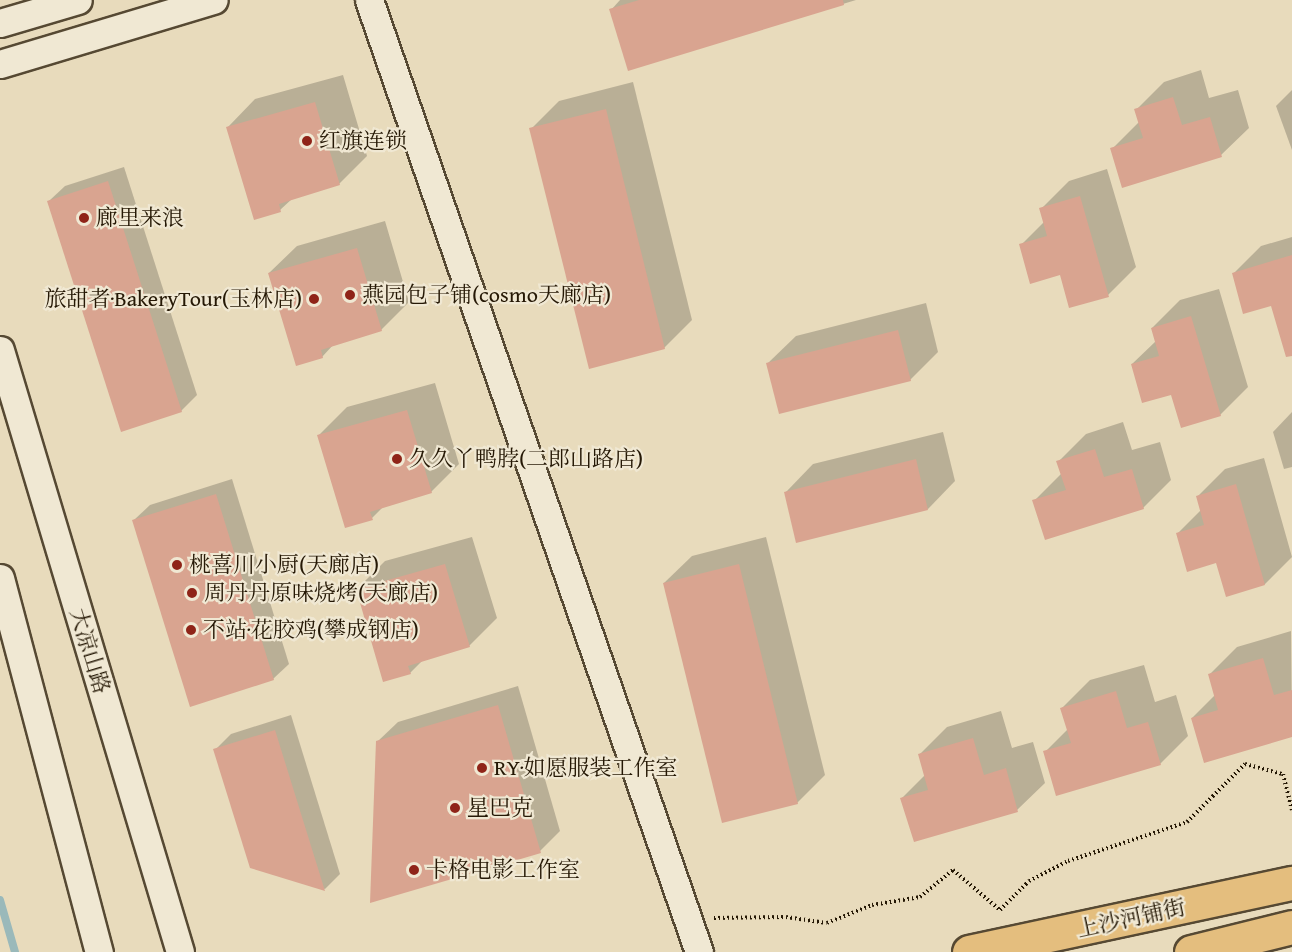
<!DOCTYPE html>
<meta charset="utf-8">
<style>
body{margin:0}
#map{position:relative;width:1292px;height:952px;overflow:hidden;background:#e8dbbc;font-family:"Gentium Book Plus","Noto Serif SC",serif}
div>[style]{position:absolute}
.shadow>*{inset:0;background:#0003}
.stream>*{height:8px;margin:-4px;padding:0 4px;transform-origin:4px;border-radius:4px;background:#9ab9ba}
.building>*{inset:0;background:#d9a490}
.path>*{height:4px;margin-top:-2px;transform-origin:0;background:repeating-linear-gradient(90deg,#251805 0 1.5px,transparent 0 4.5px)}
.roads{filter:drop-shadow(2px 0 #564933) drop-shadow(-2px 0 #564933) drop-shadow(0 2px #564933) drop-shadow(0 -2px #564933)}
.minor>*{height:27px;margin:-13.5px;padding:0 13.5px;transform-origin:13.5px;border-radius:13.5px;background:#f0e8d3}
.major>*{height:33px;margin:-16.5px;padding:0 16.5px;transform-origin:16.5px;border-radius:16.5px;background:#e4be7e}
.dots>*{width:16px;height:16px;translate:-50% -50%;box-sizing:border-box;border:3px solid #f0e8d3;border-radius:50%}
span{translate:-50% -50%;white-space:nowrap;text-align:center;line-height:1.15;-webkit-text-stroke:4.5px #f0e8d3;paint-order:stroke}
.poi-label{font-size:22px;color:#251805}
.left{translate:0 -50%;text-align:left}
.right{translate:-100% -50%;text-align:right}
.street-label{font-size:22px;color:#251805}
</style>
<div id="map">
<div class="shadow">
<i style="clip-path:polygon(620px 0,856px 0,629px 69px,611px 10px)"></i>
<i style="clip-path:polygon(1201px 70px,1209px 98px,1238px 90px,1249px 128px,1221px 155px,1112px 149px,1140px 121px,1136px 110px,1164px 82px)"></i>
<i style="clip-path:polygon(343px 75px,367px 156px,339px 184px,293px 198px,280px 210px,228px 127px,255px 99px)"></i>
<i style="clip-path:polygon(633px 82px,692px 320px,664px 348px,531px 129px,559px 101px)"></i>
<i style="clip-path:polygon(1292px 90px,1292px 150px,1276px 106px)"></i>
<i style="clip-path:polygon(124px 167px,197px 395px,181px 411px,49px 201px,65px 186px)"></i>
<i style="clip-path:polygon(1107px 169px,1136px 267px,1108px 295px,1061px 273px,1021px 245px,1045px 221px,1041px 209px,1069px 181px)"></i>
<i style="clip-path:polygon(385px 221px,409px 302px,381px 330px,334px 344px,322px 357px,269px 273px,297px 246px)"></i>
<i style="clip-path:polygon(1292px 237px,1292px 329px,1272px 304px,1233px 274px,1261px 246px)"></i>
<i style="clip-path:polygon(1219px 289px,1248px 387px,1220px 415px,1132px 364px,1156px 341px,1152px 328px,1180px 300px)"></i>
<i style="clip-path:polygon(926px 303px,938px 352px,910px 380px,768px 363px,796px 336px)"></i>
<i style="clip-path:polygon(435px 383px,459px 464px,431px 492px,384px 506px,372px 518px,319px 435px,347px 407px)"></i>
<i style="clip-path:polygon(1292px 412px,1292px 467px,1284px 469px,1273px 432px)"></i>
<i style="clip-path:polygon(1123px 422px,1132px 450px,1160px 442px,1171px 480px,1143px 508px,1034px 501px,1062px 473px,1058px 462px,1086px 434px)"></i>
<i style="clip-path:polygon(943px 432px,955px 481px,928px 509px,786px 492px,813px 464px)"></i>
<i style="clip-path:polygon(1264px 458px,1292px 557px,1265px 584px,1227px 595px,1217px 562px,1177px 534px,1201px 510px,1197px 497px,1225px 469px)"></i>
<i style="clip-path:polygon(232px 479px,289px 664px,273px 679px,134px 520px,150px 505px)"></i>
<i style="clip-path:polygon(472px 537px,497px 618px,469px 646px,423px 660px,410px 673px,357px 589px,385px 561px)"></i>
<i style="clip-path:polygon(766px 537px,825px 775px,797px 803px,664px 583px,692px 556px)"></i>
<i style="clip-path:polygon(1291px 631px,1292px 735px,1192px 718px,1215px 695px,1209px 675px,1237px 647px)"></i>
<i style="clip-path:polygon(1144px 665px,1155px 702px,1176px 695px,1188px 736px,1160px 764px,1045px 752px,1068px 729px,1062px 708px,1090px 680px)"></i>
<i style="clip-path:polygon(518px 686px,560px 831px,540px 851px,377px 742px,398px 722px)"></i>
<i style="clip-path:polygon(1001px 711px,1012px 748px,1033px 742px,1045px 783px,1017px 810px,902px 798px,925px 775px,919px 755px,947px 727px)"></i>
<i style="clip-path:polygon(291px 715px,340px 874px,325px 889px,252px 866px,215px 750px,231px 734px)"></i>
</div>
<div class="stream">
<i style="left:0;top:900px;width:54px;rotate:73.9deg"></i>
</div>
<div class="building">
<i style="clip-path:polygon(639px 0,843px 0,844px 5px,628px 71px,609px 9px)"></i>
<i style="clip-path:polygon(1173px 97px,1182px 125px,1210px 117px,1222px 157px,1122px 188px,1110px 148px,1143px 138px,1134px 109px)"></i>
<i style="clip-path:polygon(315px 102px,340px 185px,279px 204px,281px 212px,254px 220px,226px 127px)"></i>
<i style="clip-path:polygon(606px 109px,665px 349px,589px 369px,529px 128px)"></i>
<i style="clip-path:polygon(108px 181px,182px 412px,121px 432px,47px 201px)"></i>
<i style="clip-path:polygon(1080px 196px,1109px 297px,1069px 308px,1060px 275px,1030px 284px,1019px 244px,1047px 236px,1039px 208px)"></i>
<i style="clip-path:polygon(357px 248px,382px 331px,321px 350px,323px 358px,296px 366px,268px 273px)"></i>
<i style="clip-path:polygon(1292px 255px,1292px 356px,1286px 357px,1271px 306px,1243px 314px,1232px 273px)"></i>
<i style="clip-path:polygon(1191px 316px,1221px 416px,1181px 428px,1171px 395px,1142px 403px,1131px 364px,1159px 356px,1151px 328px)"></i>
<i style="clip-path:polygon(898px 330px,911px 381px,779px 414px,766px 363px)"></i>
<i style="clip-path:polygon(407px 410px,432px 493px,370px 512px,373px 520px,345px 528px,317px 435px)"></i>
<i style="clip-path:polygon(1095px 449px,1104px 477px,1132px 469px,1144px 509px,1045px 540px,1032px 500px,1066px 490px,1056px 461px)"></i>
<i style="clip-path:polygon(916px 459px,928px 510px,796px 543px,784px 492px)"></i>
<i style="clip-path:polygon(1236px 484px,1265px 585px,1226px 597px,1216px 563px,1187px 572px,1176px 533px,1204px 525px,1196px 496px)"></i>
<i style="clip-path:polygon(216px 494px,274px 680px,190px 707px,132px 520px)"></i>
<i style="clip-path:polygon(445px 564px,470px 647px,408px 666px,411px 674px,383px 682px,356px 589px)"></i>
<i style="clip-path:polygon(739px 564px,798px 804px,722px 823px,663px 583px)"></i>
<i style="clip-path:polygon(1263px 658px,1274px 695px,1292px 690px,1292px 737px,1204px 763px,1191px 718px,1218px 710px,1208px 674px)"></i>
<i style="clip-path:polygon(1116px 691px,1127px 728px,1148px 722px,1161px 765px,1056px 796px,1043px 751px,1071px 743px,1060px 708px)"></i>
<i style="clip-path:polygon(498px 705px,541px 853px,370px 903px,376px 741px)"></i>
<i style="clip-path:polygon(275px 730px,325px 891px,250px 868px,213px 749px)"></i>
<i style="clip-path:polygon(973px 738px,984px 775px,1006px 768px,1018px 812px,914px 842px,900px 798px,928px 790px,918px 754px)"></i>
</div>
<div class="path">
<i style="left:714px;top:918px;width:72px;rotate:-0.8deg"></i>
<i style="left:786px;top:917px;width:41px;rotate:8.3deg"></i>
<i style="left:827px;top:923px;width:48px;rotate:-21.8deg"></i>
<i style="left:872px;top:905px;width:49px;rotate:-9.5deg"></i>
<i style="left:920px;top:897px;width:43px;rotate:-39.3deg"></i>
<i style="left:953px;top:870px;width:62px;rotate:40.4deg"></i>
<i style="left:1000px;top:910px;width:41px;rotate:-45deg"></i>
<i style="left:1029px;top:881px;width:44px;rotate:-27.1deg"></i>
<i style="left:1068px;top:861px;width:125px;rotate:-18.1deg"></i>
<i style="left:1187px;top:822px;width:82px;rotate:-45deg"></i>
<i style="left:1245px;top:764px;width:39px;rotate:15deg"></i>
<i style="left:1283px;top:774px;width:37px;rotate:76deg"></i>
</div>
<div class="roads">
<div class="minor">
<i style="left:369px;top:0;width:1008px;rotate:70.88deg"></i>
<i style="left:0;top:23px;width:81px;rotate:-16.4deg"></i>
<i style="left:0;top:64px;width:223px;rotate:-16.7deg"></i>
<i style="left:0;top:350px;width:628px;rotate:73.35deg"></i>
<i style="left:0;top:578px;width:387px;rotate:75.2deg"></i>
</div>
<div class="major">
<i style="left:969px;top:952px;width:330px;rotate:-12.1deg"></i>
<i style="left:1191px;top:952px;width:104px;rotate:-13.9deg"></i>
</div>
</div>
<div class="dots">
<i style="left:307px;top:141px;background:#8f2418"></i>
<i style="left:84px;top:218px;background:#8f2418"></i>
<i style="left:350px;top:295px;background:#8f2418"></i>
<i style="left:314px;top:299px;background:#8f2418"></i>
<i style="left:397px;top:459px;background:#8f2418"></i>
<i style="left:177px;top:565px;background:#8f2418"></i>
<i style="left:192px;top:593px;background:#8f2418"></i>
<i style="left:191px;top:630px;background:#8f2418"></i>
<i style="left:482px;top:768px;background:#8f2418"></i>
<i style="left:455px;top:808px;background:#8f2418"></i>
<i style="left:414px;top:870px;background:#8f2418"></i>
</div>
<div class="poi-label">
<span class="left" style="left:319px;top:141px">红旗连锁</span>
<span class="left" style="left:96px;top:218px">廊里来浪</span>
<span class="left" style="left:362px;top:295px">燕园包子铺(cosmo天廊店)</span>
<span class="right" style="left:302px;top:299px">旅甜者·BakeryTour(玉林店)</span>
<span class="left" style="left:409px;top:459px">久久丫鸭脖(二郎山路店)</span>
<span class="left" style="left:189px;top:565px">桃喜川小厨(天廊店)</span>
<span class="left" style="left:204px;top:593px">周丹丹原味烧烤(天廊店)</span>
<span class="left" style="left:203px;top:630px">不站·花胶鸡(攀成钢店)</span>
<span class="left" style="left:494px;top:768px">RY·如愿服装工作室</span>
<span class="left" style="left:467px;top:808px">星巴克</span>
<span class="left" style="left:426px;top:870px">卡格电影工作室</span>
</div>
<div class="street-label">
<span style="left:90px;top:651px;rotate:73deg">大凉山路</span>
<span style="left:1131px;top:918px;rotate:-12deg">上沙河铺街</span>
</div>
</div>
